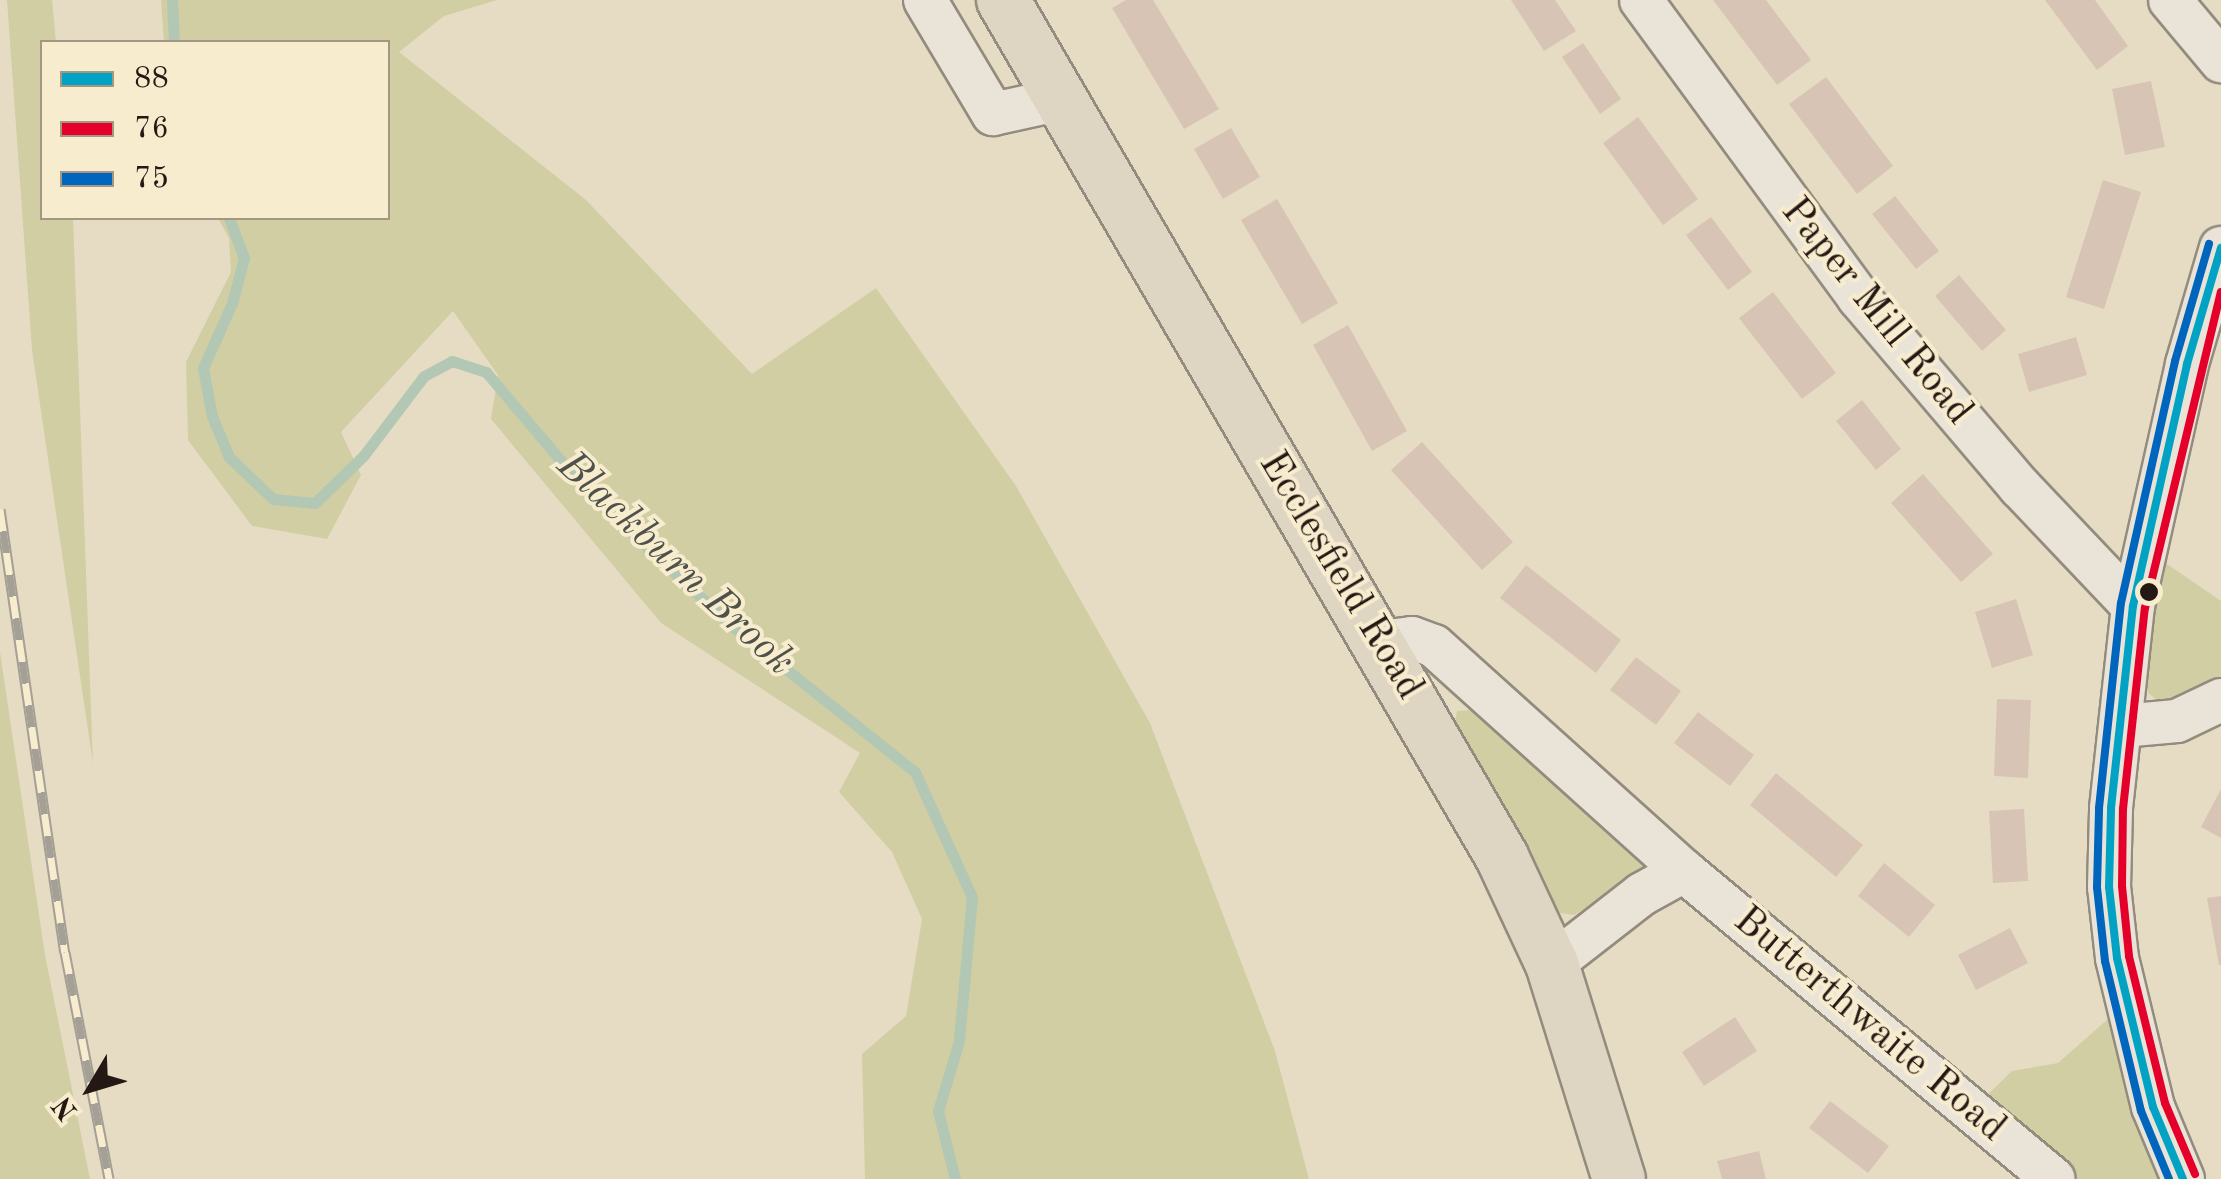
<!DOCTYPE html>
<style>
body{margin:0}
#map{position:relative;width:2221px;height:1179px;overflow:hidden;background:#e6dcc3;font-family:"Old Standard TT",serif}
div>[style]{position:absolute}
.green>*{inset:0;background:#d1cea4}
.stream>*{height:11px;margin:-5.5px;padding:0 5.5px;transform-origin:5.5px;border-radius:5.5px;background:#b2c7b4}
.building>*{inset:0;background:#d7c4b5}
.roads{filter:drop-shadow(2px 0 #938c7e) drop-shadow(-2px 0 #938c7e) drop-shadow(0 2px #938c7e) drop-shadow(0 -2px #938c7e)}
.minor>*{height:42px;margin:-21px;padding:0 21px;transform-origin:21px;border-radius:21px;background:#eae4d8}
.major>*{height:52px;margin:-26px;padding:0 26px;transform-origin:26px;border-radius:26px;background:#ded5c3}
.rail>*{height:11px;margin-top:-5.5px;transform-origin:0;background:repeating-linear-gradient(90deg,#f8eccf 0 22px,#a5a096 0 44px);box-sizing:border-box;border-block:2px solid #a5a096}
.bus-1>*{height:8px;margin:-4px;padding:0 4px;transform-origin:4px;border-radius:4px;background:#02a2c5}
.bus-2>*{height:8px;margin:-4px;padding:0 4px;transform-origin:4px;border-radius:4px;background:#e4002b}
.bus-3>*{height:8px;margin:-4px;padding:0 4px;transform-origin:4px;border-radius:4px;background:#0065bd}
.dots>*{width:28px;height:28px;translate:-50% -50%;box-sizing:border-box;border:5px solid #f8eccf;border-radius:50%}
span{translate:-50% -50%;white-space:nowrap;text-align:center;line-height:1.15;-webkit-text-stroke:8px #f8eccf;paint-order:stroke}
.street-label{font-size:40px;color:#241814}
.water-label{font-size:42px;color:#4e524a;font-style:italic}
.legend{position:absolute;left:40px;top:40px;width:350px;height:180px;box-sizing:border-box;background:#f8eccf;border:2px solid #a39784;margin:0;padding:12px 18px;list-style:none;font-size:30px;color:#241814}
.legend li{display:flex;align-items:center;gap:20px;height:50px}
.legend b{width:50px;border:2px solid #a39784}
.north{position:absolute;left:40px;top:1039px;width:100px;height:100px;-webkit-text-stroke:8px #f8eccf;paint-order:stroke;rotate:232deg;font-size:28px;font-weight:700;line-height:40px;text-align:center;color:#241814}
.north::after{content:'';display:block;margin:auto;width:35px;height:45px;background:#241814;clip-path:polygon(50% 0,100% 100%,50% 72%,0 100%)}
</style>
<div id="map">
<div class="green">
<i style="clip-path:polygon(7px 0,52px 0,56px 42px,42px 42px,42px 218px,73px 218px,93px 764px,32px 350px)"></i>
<i style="clip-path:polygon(161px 0,497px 0,444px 16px,399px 52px,586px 200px,752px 374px,876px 288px,1016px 486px,1150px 723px,1275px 1051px,1309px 1179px,865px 1179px,862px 1054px,906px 1016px,922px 919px,892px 852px,839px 792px,860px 753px,661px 623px,491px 419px,498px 375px,453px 311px,341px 432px,361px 475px,327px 539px,252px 526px,188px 440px,186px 362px,231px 272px,229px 238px,218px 218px,388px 218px,388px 42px,164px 42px)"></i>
<i style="clip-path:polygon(2164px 562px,2221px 601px,2221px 681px,2165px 705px,2149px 694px,2143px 679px)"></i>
<i style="clip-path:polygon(0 652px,45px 955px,90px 1179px,0 1179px)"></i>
<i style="clip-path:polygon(1471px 710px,1645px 855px,1647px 869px,1574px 915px,1560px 913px,1454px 726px,1457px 711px)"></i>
<i style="clip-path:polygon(2108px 1019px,2163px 1179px,2076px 1179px,1982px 1100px,2012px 1071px,2058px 1063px)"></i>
</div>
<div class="stream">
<i style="left:172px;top:0;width:42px;rotate:87.3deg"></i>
<i style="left:229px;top:218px;width:43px;rotate:69.4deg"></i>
<i style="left:244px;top:258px;width:47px;rotate:104.9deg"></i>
<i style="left:232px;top:303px;width:71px;rotate:114deg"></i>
<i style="left:203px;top:368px;width:49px;rotate:79.4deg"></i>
<i style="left:212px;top:416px;width:44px;rotate:67.5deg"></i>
<i style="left:229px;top:457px;width:61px;rotate:43.7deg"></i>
<i style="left:273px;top:499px;width:42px;rotate:5.4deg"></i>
<i style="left:315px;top:503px;width:69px;rotate:-44.4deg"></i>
<i style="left:364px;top:455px;width:99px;rotate:-52.8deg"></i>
<i style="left:424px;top:376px;width:32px;rotate:-28deg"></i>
<i style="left:452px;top:361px;width:36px;rotate:18deg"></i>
<i style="left:486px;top:372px;width:160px;rotate:49.8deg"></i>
<i style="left:589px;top:494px;width:195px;rotate:42.7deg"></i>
<i style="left:732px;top:626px;width:234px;rotate:38.6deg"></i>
<i style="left:915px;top:772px;width:137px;rotate:65.5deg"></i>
<i style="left:972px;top:897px;width:145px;rotate:95.2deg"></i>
<i style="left:959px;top:1041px;width:73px;rotate:106.7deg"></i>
<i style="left:938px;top:1111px;width:70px;rotate:76deg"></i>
</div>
<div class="building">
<i style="clip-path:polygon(1126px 0,1153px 0,1219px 109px,1184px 129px,1112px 8px)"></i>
<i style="clip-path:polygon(1511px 0,1555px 0,1576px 31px,1544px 51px)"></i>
<i style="clip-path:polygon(1713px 0,1766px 0,1811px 60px,1777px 85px)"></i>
<i style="clip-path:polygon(2045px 0,2095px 0,2128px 46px,2097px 70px)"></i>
<i style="clip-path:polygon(1583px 43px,1621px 99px,1600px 114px,1562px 57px)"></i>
<i style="clip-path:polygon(1826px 77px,1893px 166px,1857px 194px,1789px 104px)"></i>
<i style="clip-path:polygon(2151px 81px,2165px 147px,2125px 155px,2112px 89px)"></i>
<i style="clip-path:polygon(1638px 117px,1698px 199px,1663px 225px,1603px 143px)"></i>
<i style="clip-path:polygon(1231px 128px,1260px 177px,1223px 199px,1194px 149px)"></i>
<i style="clip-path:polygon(2103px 180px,2141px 192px,2104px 309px,2066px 297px)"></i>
<i style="clip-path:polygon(1895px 196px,1939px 251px,1916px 269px,1872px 214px)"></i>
<i style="clip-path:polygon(1277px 199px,1338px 303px,1302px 324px,1241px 220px)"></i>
<i style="clip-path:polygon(1711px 217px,1752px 272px,1728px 290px,1686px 235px)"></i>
<i style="clip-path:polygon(1959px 275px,2006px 330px,1982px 351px,1935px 296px)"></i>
<i style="clip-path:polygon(1773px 292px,1836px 373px,1802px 399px,1739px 318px)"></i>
<i style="clip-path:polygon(1348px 325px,1407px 431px,1372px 451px,1313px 345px)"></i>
<i style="clip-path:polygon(2076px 337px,2087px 375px,2029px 392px,2018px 354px)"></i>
<i style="clip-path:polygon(1862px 400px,1901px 449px,1876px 470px,1836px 421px)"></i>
<i style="clip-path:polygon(1422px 442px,1513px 542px,1482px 570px,1391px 470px)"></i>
<i style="clip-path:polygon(1923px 474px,1993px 554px,1961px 582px,1891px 503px)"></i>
<i style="clip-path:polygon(1526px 565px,1621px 640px,1596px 673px,1500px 598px)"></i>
<i style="clip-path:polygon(2016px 599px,2033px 655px,1992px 668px,1975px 612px)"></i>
<i style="clip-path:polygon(1636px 657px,1681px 691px,1656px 725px,1610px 690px)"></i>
<i style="clip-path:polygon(1997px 699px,2031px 700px,2028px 778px,1994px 776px)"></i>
<i style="clip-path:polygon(1698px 712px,1754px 755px,1730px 786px,1674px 743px)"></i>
<i style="clip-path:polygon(1776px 773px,1863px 845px,1836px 877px,1750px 805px)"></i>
<i style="clip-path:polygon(2221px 789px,2221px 838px,2201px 827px)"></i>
<i style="clip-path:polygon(2024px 809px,2028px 881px,1993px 883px,1989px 811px)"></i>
<i style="clip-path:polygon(1884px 863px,1935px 905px,1909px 937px,1858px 896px)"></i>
<i style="clip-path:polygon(2221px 896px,2221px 965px,2219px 965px,2207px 898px)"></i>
<i style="clip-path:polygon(2010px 928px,2028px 963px,1976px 990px,1958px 955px)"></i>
<i style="clip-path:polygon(1735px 1017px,1757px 1051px,1704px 1086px,1682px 1052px)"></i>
<i style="clip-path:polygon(1830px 1101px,1889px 1146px,1868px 1173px,1809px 1128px)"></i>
<i style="clip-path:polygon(1759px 1151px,1766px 1179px,1722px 1179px,1717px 1161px)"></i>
</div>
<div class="roads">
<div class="minor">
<i style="left:925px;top:0;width:133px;rotate:59.2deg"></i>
<i style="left:993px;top:114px;width:70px;rotate:-12.4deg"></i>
<i style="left:1641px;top:0;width:369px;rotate:53.8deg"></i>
<i style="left:1859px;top:298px;width:248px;rotate:49.6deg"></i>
<i style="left:2020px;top:487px;width:164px;rotate:46.5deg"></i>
<i style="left:2170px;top:0;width:80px;rotate:50.1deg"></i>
<i style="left:1380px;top:642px;width:32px;rotate:-7deg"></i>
<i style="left:1412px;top:638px;width:23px;rotate:20deg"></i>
<i style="left:1434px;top:646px;width:336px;rotate:42deg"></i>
<i style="left:1684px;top:871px;width:481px;rotate:39.8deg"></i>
<i style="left:2122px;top:726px;width:55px;rotate:-5.2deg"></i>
<i style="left:2177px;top:721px;width:49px;rotate:-25.5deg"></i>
<i style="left:1552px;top:964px;width:114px;rotate:-37.9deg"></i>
<i style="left:1642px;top:894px;width:48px;rotate:-28.7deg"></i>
<i style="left:2183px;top:1179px;width:78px;rotate:-112.6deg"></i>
<i style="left:2153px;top:1107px;width:153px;rotate:-103.6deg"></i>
<i style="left:2117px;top:958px;width:71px;rotate:-96.4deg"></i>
<i style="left:2109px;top:887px;width:79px;rotate:-88.5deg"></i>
<i style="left:2111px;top:808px;width:203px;rotate:-83.8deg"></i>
<i style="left:2133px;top:606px;width:248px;rotate:-77.4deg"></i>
<i style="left:2187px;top:364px;width:121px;rotate:-73.7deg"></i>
</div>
<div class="major">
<i style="left:1003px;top:0;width:992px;rotate:59.79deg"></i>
<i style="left:1502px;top:857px;width:118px;rotate:65deg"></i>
<i style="left:1552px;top:964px;width:225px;rotate:72.7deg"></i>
</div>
</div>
<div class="rail">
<i style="left:0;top:509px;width:448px;rotate:81.7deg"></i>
<i style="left:65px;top:952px;width:231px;rotate:79deg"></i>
</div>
<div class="bus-1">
<i style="left:2183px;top:1179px;width:78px;rotate:-112.6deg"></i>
<i style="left:2153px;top:1107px;width:153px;rotate:-103.6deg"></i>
<i style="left:2117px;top:958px;width:71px;rotate:-96.4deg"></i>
<i style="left:2109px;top:887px;width:79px;rotate:-88.5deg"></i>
<i style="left:2111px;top:808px;width:203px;rotate:-83.8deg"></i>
<i style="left:2133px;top:606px;width:248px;rotate:-77.4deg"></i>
<i style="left:2187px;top:364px;width:121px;rotate:-73.7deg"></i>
</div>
<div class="bus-2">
<i style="left:2195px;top:1174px;width:77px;rotate:-112.9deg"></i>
<i style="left:2165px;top:1103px;width:151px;rotate:-103.8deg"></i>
<i style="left:2129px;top:956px;width:70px;rotate:-95.7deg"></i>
<i style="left:2122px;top:886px;width:77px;rotate:-89.3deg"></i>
<i style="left:2123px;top:809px;width:202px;rotate:-83.8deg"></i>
<i style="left:2145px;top:608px;width:325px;rotate:-76.5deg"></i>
</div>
<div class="bus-3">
<i style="left:2169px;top:1179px;width:74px;rotate:-112.4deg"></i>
<i style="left:2141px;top:1111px;width:154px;rotate:-103.5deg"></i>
<i style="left:2105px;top:961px;width:74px;rotate:-96.2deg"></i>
<i style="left:2097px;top:887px;width:79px;rotate:-88.5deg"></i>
<i style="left:2099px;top:808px;width:206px;rotate:-83.9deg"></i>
<i style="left:2121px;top:603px;width:248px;rotate:-77.4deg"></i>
<i style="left:2175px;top:361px;width:122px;rotate:-73.8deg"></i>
</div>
<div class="dots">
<i style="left:2149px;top:592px;background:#241814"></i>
</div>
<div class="street-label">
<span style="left:1876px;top:312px;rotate:51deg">Paper Mill Road</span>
<span style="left:1340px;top:576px;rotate:59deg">Ecclesfield Road</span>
<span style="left:1869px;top:1025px;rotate:40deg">Butterthwaite Road</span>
</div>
<div class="water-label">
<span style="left:675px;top:564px;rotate:43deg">Blackburn Brook</span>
</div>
<ul class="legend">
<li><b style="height:12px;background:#02a2c5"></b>88</li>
<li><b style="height:12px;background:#e4002b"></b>76</li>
<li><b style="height:12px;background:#0065bd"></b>75</li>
</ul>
<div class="north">N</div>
</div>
